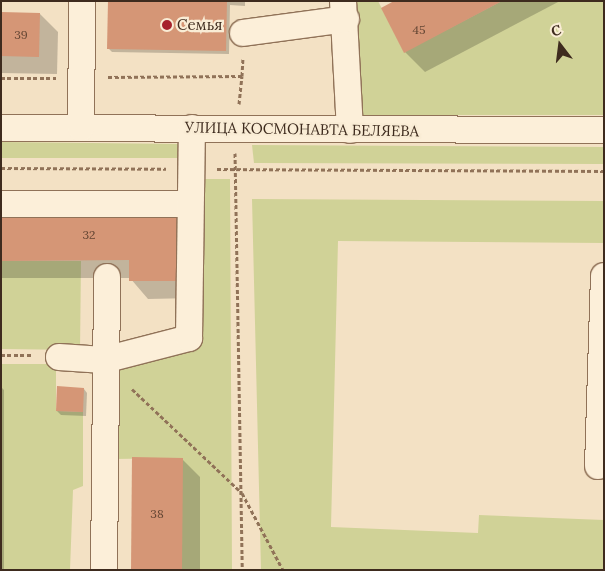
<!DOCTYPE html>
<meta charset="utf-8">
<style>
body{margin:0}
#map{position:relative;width:605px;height:571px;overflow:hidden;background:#f3e1c4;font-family:Lora,serif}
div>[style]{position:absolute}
.green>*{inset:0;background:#d0d297}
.shadow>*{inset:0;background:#0003}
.building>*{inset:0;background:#d59676}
.path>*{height:3px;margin-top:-1.5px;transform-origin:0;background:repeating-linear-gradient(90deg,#907258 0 4px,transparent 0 6.5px)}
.roads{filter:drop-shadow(1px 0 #907258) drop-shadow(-1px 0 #907258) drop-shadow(0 1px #907258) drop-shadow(0 -1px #907258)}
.minor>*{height:26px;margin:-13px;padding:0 13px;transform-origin:13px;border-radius:13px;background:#fcefd9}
.dots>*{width:14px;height:14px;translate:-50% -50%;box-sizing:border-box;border:2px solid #f9ecd5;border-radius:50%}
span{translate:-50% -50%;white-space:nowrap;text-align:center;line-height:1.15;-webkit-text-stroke:4.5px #f9ecd5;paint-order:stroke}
.number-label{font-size:12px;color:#644634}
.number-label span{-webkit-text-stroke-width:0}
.poi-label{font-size:15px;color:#3e2b1e}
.left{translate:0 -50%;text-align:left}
.street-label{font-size:15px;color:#3e2b1e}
.frame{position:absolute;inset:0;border:2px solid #3e2b1e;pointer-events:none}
.north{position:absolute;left:535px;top:20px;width:50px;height:50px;-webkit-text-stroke:4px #f9ecd5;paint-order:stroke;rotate:345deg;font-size:14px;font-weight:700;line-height:20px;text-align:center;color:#3e2b1e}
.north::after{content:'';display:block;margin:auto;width:18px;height:22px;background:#3e2b1e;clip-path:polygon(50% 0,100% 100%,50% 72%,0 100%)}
</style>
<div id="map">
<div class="green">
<i style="clip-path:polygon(359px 1px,378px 1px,404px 52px,502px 1px,604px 1px,604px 115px,360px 115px,355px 3px)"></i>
<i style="clip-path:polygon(1px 142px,182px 144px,181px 158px,1px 158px)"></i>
<i style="clip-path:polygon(252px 145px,604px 147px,604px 164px,254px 163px)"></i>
<i style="clip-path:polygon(200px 179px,230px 179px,232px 570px,182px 570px,182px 458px,114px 459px,113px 365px,195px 343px)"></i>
<i style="clip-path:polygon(252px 199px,604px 201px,604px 243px,338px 241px,331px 527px,478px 533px,479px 515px,604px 520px,604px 570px,261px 570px)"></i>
<i style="clip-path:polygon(1px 261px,81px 261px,80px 350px,1px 349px)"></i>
<i style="clip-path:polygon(1px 364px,56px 364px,56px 411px,83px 412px,83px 486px,73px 490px,70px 570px,1px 570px)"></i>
</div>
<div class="shadow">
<i style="clip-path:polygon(109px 1px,245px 1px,245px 6px,230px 5px,229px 54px,112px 52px,108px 48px)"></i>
<i style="clip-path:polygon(396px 1px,560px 1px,425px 72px,405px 52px)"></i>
<i style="clip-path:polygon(1px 14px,40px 14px,58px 32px,57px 74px,1px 73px)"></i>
<i style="clip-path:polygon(176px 210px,194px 228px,194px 298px,148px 299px,130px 278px,1px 278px,1px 211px)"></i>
<i style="clip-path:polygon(1px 387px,4px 390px,4px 570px,1px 570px)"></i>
<i style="clip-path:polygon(84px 389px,87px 393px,86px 416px,61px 415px,57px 411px)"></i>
<i style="clip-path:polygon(182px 459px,200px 477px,200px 570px,132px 570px)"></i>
</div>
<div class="building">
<i style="clip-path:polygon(108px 1px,227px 1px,226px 51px,107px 49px)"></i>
<i style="clip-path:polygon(394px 1px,502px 1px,404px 53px,381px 8px)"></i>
<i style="clip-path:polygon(1px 12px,40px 13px,39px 57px,1px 56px)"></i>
<i style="clip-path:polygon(177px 209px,177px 281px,129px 281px,129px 260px,1px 261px,1px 210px)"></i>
<i style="clip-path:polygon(57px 386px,84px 388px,83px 412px,56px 411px)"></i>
<i style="clip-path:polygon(132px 457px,183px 458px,182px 570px,131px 570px)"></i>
</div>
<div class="path">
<i style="left:108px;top:77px;width:134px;rotate:-0.4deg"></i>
<i style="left:242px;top:76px;width:17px;rotate:-87deg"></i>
<i style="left:1px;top:78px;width:55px"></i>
<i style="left:239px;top:104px;width:28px;rotate:-84deg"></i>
<i style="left:235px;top:153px;width:417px;rotate:89deg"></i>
<i style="left:1px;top:168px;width:165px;rotate:0.3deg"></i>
<i style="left:217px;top:169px;width:387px;rotate:0.3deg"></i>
<i style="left:1px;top:355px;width:32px"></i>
<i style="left:132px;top:389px;width:151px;rotate:43.4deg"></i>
<i style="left:242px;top:493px;width:87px;rotate:62deg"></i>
</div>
<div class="roads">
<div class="minor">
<i style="left:343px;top:1px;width:129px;rotate:86.9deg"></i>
<i style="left:243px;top:33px;width:104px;rotate:-7.7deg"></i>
<i style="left:1px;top:128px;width:603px;rotate:0.19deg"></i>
<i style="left:81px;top:128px;width:127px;rotate:-89.5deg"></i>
<i style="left:1px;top:204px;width:189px"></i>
<i style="left:59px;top:357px;width:45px;rotate:3.8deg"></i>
<i style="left:104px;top:360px;width:88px;rotate:-14.5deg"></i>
<i style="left:189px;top:338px;width:210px;rotate:-89.2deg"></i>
<i style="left:598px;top:466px;width:190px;rotate:-88.2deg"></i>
<i style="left:104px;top:570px;width:293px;rotate:-89.4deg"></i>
</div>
</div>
<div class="dots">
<i style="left:167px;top:25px;background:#a6222d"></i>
</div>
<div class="number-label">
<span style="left:419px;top:30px">45</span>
<span style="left:21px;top:35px">39</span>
<span style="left:89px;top:235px">32</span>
<span style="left:157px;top:514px">38</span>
</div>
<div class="poi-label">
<span class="left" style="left:177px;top:25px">Семья</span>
</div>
<div class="street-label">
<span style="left:302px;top:129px;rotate:1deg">УЛИЦА КОСМОНАВТА БЕЛЯЕВА</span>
</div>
<div class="frame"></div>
<div class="north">С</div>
</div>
